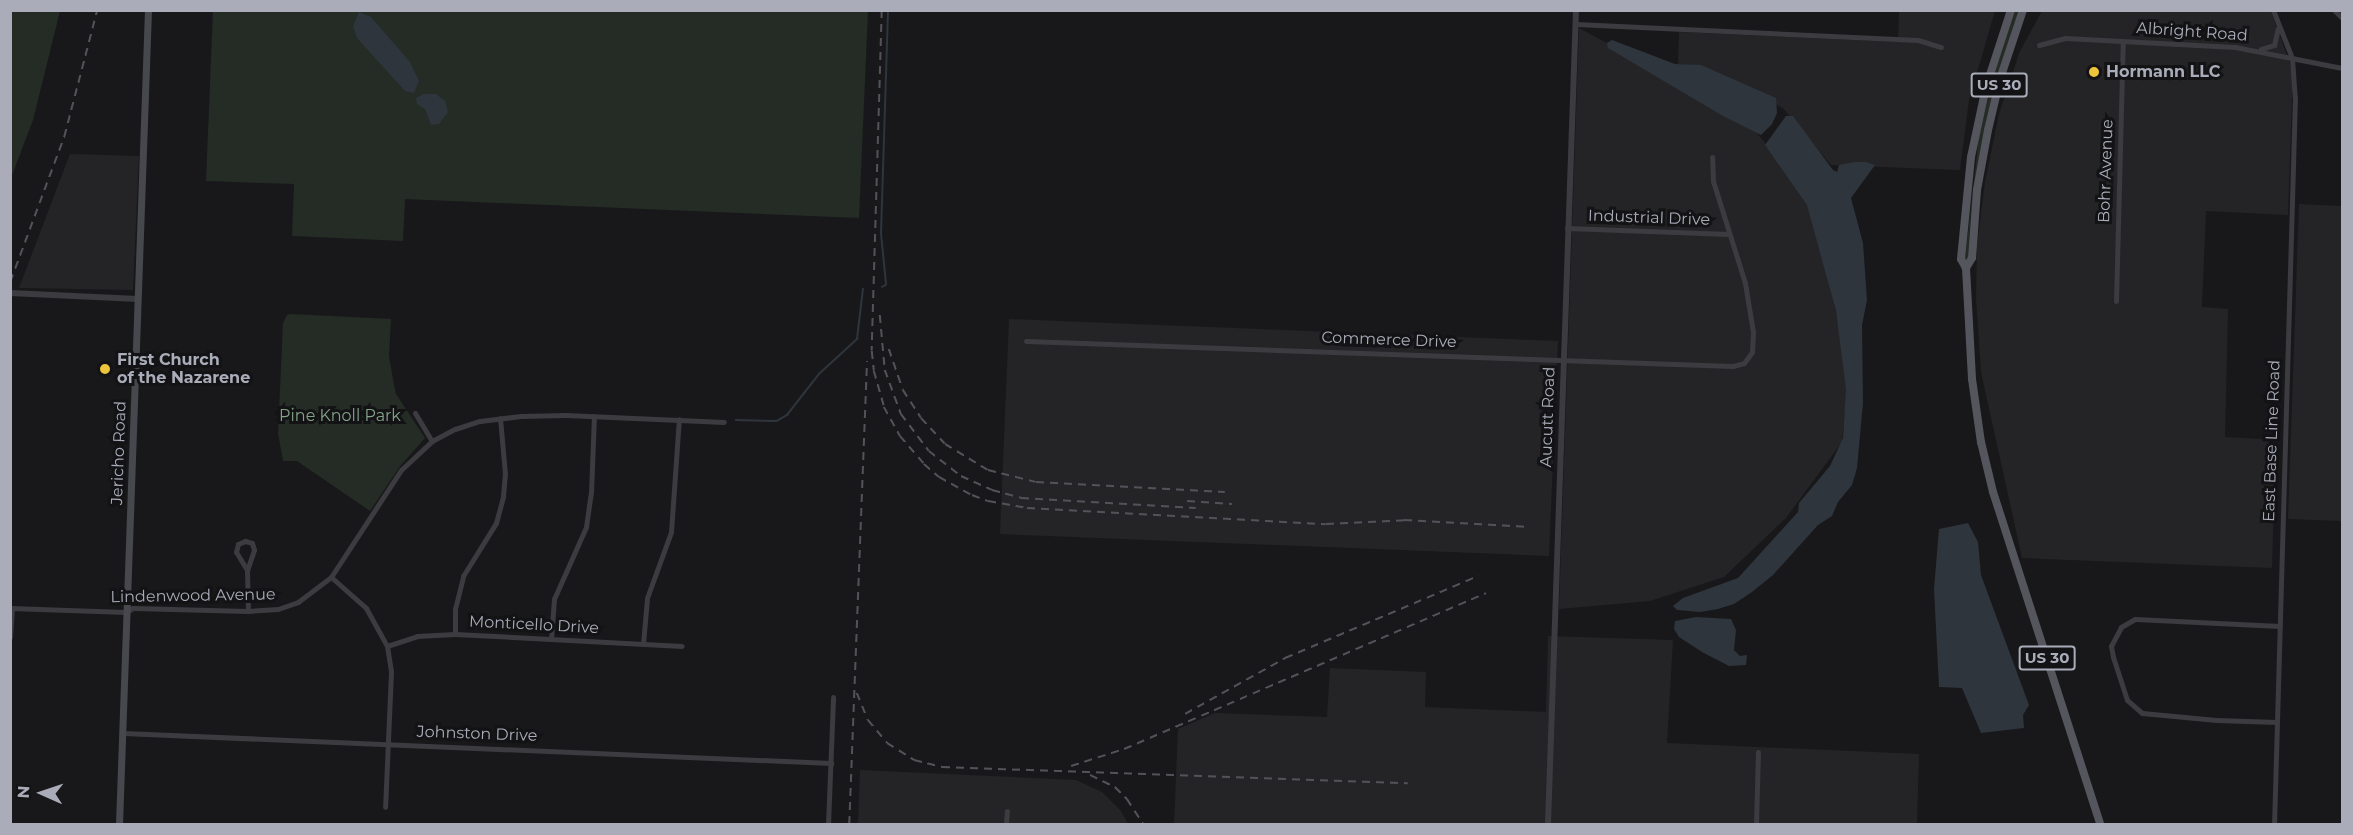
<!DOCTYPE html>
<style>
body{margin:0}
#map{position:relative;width:2353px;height:835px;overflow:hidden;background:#18181a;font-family:Montserrat,sans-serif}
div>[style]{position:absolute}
.built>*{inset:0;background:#242427}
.green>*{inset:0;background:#242c25}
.water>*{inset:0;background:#2e353d}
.stream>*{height:1.5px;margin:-0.75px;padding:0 0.75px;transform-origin:0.75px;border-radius:0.75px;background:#2e353d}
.minor>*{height:5px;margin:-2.5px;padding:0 2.5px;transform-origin:2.5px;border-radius:2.5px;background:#3b3b40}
.tertiary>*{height:6px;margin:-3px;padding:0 3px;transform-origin:3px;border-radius:3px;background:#3b3b40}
.secondary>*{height:7px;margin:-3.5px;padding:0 3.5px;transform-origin:3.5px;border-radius:3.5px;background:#47484e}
.primary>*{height:8px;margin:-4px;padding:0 4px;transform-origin:4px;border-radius:4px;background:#55565d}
.rail>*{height:1.5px;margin-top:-0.75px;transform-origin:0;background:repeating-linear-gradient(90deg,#525359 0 8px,transparent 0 14px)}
.dots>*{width:16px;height:16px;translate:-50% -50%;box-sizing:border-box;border:3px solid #131315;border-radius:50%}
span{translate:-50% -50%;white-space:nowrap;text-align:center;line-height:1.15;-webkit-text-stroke:6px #131315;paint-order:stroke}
.shield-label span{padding:2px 4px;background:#131315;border:2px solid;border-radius:4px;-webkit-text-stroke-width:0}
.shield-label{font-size:15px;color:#aaadb9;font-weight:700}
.street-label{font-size:16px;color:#aaadb9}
.poi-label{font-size:16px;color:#aaadb9;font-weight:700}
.left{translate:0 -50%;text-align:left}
.park-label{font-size:16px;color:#82a388}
.frame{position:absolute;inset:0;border:12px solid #aaadb9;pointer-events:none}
.north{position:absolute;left:12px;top:763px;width:60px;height:60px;-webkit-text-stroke:4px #131315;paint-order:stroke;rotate:273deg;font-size:16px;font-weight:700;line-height:24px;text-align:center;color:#aaadb9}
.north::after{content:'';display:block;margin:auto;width:21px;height:27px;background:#aaadb9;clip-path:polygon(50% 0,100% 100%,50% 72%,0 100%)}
</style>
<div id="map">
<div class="built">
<i style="clip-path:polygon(1899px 11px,1995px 11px,1969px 100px,1960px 170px,1831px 165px,1783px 108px,1709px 70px,1678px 64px,1679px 32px,1898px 42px)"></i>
<i style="clip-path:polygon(2042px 11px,2271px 11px,2293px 72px,2288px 215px,2206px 211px,2202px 307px,2228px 309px,2225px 437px,2276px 440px,2272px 568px,2022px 558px,1981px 372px,1976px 298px,1977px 245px,1985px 182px,1999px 114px,2020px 51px)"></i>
<i style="clip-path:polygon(1579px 28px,1670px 77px,1755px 131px,1810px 196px,1849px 371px,1842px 442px,1786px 518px,1724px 577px,1650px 601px,1559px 609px)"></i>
<i style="clip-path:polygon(70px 154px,139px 156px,133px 290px,19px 288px)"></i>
<i style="clip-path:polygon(2299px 204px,2342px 206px,2342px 521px,2288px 519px)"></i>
<i style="clip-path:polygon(1009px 319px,1558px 341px,1549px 556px,1000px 534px)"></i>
<i style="clip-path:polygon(1548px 636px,1673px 640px,1667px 743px,1919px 754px,1917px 824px,1174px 824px,1178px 729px,1215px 713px,1327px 717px,1330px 668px,1426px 672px,1425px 707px,1546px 712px)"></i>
<i style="clip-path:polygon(860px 770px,1076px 780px,1102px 792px,1121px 811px,1128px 824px,858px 824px)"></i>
</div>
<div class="green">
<i style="clip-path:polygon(11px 10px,60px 11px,33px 120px,11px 178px)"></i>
<i style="clip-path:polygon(213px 11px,868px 11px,859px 218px,405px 199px,403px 241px,292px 236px,294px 184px,206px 181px)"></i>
<i style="clip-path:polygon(2015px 11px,2019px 11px,1992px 95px,1981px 145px,1971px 212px,1968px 259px,1965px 259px,1979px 136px,1994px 74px)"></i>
<i style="clip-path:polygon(291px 314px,391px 319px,389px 356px,394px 385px,396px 394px,425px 438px,401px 465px,370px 511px,297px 461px,283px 461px,278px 433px,283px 323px,287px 315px)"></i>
</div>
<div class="water">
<i style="clip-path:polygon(359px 12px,371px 17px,410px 62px,419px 81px,414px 93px,405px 91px,357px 38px,353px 26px)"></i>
<i style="clip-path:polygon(1612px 40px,1675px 64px,1701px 65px,1776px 98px,1777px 113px,1772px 124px,1761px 135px,1723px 116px,1608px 48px,1607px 43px)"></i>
<i style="clip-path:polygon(424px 94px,436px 94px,445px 101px,448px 112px,439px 124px,431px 125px,425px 109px,417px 104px,416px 98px)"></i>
<i style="clip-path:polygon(1786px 116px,1793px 116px,1833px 170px,1837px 172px,1839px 165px,1855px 162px,1866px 162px,1875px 165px,1851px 198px,1863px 243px,1867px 300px,1862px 325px,1863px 403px,1857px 468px,1852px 485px,1838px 502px,1832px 516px,1818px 525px,1773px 575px,1752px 592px,1734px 604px,1718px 609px,1700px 612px,1677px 610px,1673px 606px,1683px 598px,1738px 578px,1798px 512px,1799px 503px,1830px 466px,1843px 438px,1846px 389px,1836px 311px,1807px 205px,1765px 145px)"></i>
<i style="clip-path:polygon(1968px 523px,1978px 542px,1981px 575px,2029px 705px,2023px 715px,2024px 728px,1981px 733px,1962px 688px,1939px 687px,1934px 589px,1939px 529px)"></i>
<i style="clip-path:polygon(1696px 617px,1731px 619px,1736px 630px,1734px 650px,1740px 656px,1747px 655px,1746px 665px,1729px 666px,1702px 652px,1679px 637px,1674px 629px,1675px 621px)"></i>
</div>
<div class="stream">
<i style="left:886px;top:284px;width:50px;rotate:-95.7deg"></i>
<i style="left:881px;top:234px;width:224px;rotate:-88.2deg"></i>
<i style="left:882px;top:287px;width:4px;rotate:-27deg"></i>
<i style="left:736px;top:420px;width:41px;rotate:1.4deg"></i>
<i style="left:777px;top:421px;width:12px;rotate:-31deg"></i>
<i style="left:787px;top:415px;width:52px;rotate:-52deg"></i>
<i style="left:819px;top:374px;width:52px;rotate:-42.6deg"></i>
<i style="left:857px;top:339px;width:50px;rotate:-83.2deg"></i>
</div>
<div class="minor">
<i style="left:2273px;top:10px;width:52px;rotate:68.4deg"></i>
<i style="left:2292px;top:58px;width:39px;rotate:86deg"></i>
<i style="left:2295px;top:97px;width:727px;rotate:91.65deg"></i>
<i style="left:2334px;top:10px;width:11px;rotate:45deg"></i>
<i style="left:1576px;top:24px;width:342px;rotate:2.7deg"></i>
<i style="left:1918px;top:40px;width:24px;rotate:17deg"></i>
<i style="left:2039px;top:45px;width:27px;rotate:-15deg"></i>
<i style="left:2065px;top:38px;width:170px;rotate:3deg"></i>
<i style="left:2235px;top:47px;width:109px;rotate:11.1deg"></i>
<i style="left:2261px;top:49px;width:14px;rotate:-17deg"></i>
<i style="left:2274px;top:45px;width:17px;rotate:-77deg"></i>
<i style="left:1567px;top:228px;width:162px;rotate:2.1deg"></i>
<i style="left:2116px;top:301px;width:260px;rotate:-88.5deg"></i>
<i style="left:1026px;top:341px;width:707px;rotate:2.03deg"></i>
<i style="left:1733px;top:366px;width:11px;rotate:-15deg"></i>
<i style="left:1744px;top:363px;width:14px;rotate:-54deg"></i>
<i style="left:1752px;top:352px;width:20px;rotate:-87deg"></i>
<i style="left:1753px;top:332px;width:50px;rotate:-99.3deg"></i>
<i style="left:1745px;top:283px;width:107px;rotate:-107.4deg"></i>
<i style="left:1713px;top:181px;width:24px;rotate:-92deg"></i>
<i style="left:415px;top:413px;width:33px;rotate:59deg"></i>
<i style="left:247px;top:570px;width:21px;rotate:-121deg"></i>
<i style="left:236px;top:552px;width:8px;rotate:-76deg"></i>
<i style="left:238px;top:544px;width:8px;rotate:-23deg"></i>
<i style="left:245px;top:541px;width:7px;rotate:16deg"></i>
<i style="left:252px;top:543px;width:7px;rotate:74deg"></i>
<i style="left:254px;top:550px;width:21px;rotate:109deg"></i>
<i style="left:247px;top:570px;width:41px;rotate:88.6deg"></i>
<i style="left:331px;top:577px;width:47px;rotate:41.5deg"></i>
<i style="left:366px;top:608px;width:43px;rotate:61.1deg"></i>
<i style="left:387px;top:646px;width:26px;rotate:81deg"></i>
<i style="left:391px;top:672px;width:135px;rotate:92.5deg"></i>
<i style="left:10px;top:608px;width:116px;rotate:2deg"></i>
<i style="left:126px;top:612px;width:8px;rotate:-30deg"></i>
<i style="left:133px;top:608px;width:115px;rotate:1.5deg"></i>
<i style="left:248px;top:611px;width:30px;rotate:-4deg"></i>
<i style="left:278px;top:609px;width:21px;rotate:-19deg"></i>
<i style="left:298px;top:602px;width:41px;rotate:-37.1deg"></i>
<i style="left:331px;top:577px;width:128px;rotate:-56.8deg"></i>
<i style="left:401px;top:470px;width:42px;rotate:-43.1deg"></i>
<i style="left:432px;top:441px;width:26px;rotate:-28deg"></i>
<i style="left:455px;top:429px;width:26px;rotate:-18deg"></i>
<i style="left:480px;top:421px;width:41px;rotate:-7deg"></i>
<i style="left:521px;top:416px;width:45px;rotate:-1.3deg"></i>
<i style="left:566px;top:415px;width:158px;rotate:2.5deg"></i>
<i style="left:455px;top:634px;width:25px;rotate:-90deg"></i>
<i style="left:455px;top:609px;width:34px;rotate:-76deg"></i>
<i style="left:463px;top:576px;width:62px;rotate:-58.1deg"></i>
<i style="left:496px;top:523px;width:28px;rotate:-75deg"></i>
<i style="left:503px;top:496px;width:22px;rotate:-85deg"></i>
<i style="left:505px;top:474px;width:56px;rotate:-95.1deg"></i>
<i style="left:10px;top:637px;width:29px;rotate:-86deg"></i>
<i style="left:551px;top:639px;width:40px;rotate:-85.7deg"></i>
<i style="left:554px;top:599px;width:79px;rotate:-66deg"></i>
<i style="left:586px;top:527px;width:34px;rotate:-82deg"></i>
<i style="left:591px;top:493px;width:77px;rotate:-87.8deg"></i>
<i style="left:643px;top:644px;width:46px;rotate:-85deg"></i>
<i style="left:647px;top:598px;width:70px;rotate:-70deg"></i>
<i style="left:671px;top:532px;width:113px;rotate:-86deg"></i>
<i style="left:387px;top:646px;width:32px;rotate:-18deg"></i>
<i style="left:417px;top:636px;width:38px;rotate:-3deg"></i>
<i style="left:455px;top:634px;width:227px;rotate:3deg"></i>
<i style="left:2277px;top:722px;width:61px;rotate:-178.1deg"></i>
<i style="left:2216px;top:720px;width:74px;rotate:-174.6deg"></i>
<i style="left:2142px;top:713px;width:20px;rotate:-139deg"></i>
<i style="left:2127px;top:700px;width:45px;rotate:-108deg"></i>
<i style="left:2113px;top:657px;width:11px;rotate:-100deg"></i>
<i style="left:2111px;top:646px;width:21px;rotate:-62deg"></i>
<i style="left:2121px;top:627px;width:16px;rotate:-30deg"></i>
<i style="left:2135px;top:619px;width:145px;rotate:2.8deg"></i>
<i style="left:123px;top:733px;width:709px;rotate:2.43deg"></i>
<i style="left:828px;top:824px;width:127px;rotate:-87.7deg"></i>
<i style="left:1006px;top:824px;width:13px;rotate:-86deg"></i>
<i style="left:1756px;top:824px;width:72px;rotate:-88.4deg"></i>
</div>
<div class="tertiary">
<i style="left:10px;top:293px;width:128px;rotate:2.7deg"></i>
<i style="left:1548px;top:824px;width:814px;rotate:-88.03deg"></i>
</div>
<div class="secondary">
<i style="left:119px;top:824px;width:815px;rotate:-87.96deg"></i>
</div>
<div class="primary">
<i style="left:2023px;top:10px;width:73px;rotate:108.4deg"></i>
<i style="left:2000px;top:79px;width:52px;rotate:103.2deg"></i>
<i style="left:1988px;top:130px;width:61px;rotate:100.4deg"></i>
<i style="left:1977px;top:190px;width:68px;rotate:94.2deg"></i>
<i style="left:1972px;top:258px;width:12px;rotate:121deg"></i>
<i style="left:1966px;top:268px;width:111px;rotate:86.9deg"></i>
<i style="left:1972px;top:379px;width:64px;rotate:81.9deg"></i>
<i style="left:1981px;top:442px;width:51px;rotate:76.5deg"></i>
<i style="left:1993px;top:492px;width:349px;rotate:72.1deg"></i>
<i style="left:1966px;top:268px;width:10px;rotate:-119deg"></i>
<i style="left:1961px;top:259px;width:102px;rotate:-84.4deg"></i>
<i style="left:1971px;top:157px;width:72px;rotate:-77.9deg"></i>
<i style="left:1986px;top:87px;width:81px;rotate:-72deg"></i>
</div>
<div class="rail">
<i style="left:882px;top:10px;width:341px;rotate:91.7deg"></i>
<i style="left:872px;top:351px;width:20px;rotate:84deg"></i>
<i style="left:874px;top:371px;width:37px;rotate:74deg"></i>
<i style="left:884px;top:407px;width:33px;rotate:61deg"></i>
<i style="left:900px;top:436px;width:37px;rotate:49deg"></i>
<i style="left:924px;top:464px;width:20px;rotate:41deg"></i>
<i style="left:939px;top:477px;width:38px;rotate:29deg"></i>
<i style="left:972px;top:495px;width:17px;rotate:21deg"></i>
<i style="left:988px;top:501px;width:40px;rotate:10deg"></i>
<i style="left:1027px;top:508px;width:299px;rotate:3.1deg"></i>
<i style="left:1326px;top:524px;width:85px;rotate:-2.7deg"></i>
<i style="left:10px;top:282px;width:155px;rotate:-69.6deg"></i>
<i style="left:64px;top:137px;width:131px;rotate:-75.4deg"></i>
<i style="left:880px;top:315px;width:55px;rotate:84.8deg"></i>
<i style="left:885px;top:370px;width:47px;rotate:70deg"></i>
<i style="left:901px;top:414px;width:46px;rotate:52.9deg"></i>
<i style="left:929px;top:451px;width:41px;rotate:38deg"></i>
<i style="left:961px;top:476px;width:34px;rotate:24deg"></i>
<i style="left:992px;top:490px;width:30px;rotate:15deg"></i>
<i style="left:1021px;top:498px;width:175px;rotate:3.3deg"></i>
<i style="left:889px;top:349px;width:43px;rotate:71.1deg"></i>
<i style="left:903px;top:390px;width:33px;rotate:57deg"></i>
<i style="left:921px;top:418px;width:35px;rotate:47deg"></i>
<i style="left:945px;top:444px;width:50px;rotate:31.2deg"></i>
<i style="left:988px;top:470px;width:49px;rotate:14deg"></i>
<i style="left:1036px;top:482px;width:189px;rotate:3deg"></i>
<i style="left:1187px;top:501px;width:45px;rotate:3.8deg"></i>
<i style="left:1404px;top:520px;width:126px;rotate:3.2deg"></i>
<i style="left:857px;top:693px;width:29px;rotate:68deg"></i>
<i style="left:868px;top:720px;width:30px;rotate:50deg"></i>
<i style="left:887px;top:743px;width:32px;rotate:32deg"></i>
<i style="left:914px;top:760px;width:29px;rotate:14deg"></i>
<i style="left:942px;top:767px;width:466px;rotate:2deg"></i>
<i style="left:1185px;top:714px;width:115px;rotate:-29.2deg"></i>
<i style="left:1285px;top:658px;width:210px;rotate:-23deg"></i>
<i style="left:1071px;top:766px;width:56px;rotate:-17.8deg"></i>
<i style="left:1124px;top:749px;width:394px;rotate:-23.3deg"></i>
<i style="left:1090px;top:775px;width:28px;rotate:26deg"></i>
<i style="left:1115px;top:787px;width:17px;rotate:45deg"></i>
<i style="left:1127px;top:799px;width:30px;rotate:57deg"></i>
<i style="left:849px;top:824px;width:463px;rotate:-87.8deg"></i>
</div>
<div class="dots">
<i style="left:2094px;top:72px;background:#ecc53d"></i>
<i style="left:105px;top:369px;background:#ecc53d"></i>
</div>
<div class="shield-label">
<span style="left:1999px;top:85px">US 30</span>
<span style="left:2047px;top:658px">US 30</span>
</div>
<div class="street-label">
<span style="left:2192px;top:32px;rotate:4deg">Albright Road</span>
<span style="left:2106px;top:171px;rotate:-88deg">Bohr Avenue</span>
<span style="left:1649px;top:218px;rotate:2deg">Industrial Drive</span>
<span style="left:1389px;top:340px;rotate:2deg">Commerce Drive</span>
<span style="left:1548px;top:417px;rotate:-88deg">Aucutt Road</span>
<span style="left:2272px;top:441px;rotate:-88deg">East Base Line Road</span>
<span style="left:119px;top:453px;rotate:-88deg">Jericho Road</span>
<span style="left:193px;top:596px;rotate:-1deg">Lindenwood Avenue</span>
<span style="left:534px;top:625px;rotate:3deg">Monticello Drive</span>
<span style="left:477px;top:734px;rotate:2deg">Johnston Drive</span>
</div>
<div class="poi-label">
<span class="left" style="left:2106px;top:72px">Hormann LLC</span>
<span class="left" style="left:117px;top:369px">First Church<br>of the Nazarene</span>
</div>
<div class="park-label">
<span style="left:340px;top:416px">Pine Knoll Park</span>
</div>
<div class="frame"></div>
<div class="north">N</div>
</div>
